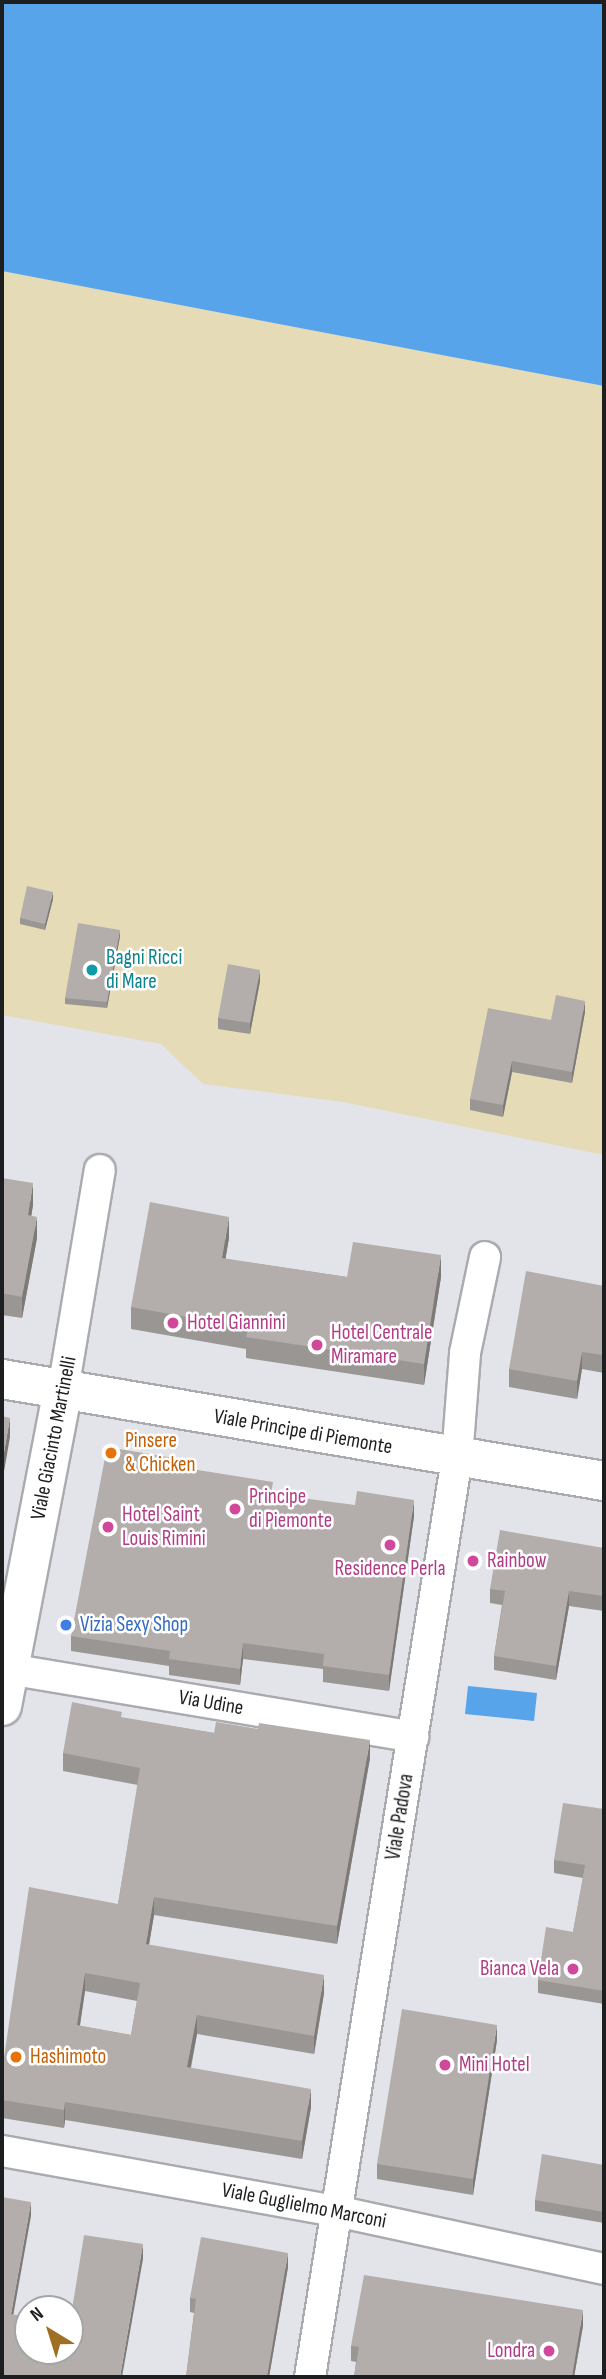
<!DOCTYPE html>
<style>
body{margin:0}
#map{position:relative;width:606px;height:2379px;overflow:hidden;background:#e3e4ea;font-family:"Sofia Sans Condensed",sans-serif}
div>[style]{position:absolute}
.sand>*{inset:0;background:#e5dbb6}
.water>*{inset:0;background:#57a4ea}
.roads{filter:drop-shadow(2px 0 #aaabb0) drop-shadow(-2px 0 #aaabb0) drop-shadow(0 2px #aaabb0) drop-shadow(0 -2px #aaabb0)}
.street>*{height:30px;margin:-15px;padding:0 15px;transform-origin:15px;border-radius:15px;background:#fff}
.secondary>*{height:38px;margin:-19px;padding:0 19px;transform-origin:19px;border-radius:19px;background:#fff}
.wall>*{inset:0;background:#9a9693}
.shaded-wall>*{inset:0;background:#7d7a78}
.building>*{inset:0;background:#b3aeab}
.dots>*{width:19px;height:19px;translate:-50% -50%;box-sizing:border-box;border:4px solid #fff;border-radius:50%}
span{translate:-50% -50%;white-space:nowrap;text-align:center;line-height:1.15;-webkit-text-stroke:5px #fff;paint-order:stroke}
.culture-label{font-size:21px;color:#0d838f}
.left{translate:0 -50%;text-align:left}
.hotel-label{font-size:21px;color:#b23c85}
.right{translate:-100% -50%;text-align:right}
.street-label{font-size:21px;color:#1d1e20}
.food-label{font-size:21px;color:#c56008}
.shop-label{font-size:21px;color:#366cbe}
.frame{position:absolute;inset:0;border:4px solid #1d1e20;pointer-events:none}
.north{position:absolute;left:14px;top:2295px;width:70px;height:70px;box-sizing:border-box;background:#fff;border:2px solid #a5a5a6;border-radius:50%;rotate:322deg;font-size:19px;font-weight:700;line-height:28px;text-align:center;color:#1d1e20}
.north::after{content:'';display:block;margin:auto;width:24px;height:32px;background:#9f6f23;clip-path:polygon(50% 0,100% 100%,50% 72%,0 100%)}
</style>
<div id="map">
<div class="sand">
<i style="clip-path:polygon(2px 271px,604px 386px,604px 1155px,343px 1102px,203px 1084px,161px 1044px,2px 1015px)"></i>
</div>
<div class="water">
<i style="clip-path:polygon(2px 2px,604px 2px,604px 386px,2px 271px)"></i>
<i style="clip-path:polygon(468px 1686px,537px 1693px,534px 1721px,465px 1714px)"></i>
</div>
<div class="roads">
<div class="street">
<i style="left:63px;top:1390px;width:223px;rotate:-80.5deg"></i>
<i style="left:8px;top:1669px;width:411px;rotate:9.5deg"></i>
<i style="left:2px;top:2151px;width:339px;rotate:10.2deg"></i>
<i style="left:336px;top:2211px;width:274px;rotate:12.2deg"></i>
<i style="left:310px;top:2377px;width:931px;rotate:-80.91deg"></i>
<i style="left:457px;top:1458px;width:105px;rotate:-85.6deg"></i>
<i style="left:465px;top:1353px;width:98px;rotate:-78.2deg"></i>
</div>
<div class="secondary">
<i style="left:2px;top:1379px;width:611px;rotate:9.62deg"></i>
<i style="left:2px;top:1706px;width:322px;rotate:-79.1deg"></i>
</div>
</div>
<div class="wall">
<i style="clip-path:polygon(53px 899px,45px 930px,20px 924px,20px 918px)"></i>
<i style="clip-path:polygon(120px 936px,107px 1008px,65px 1004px,65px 998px)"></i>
<i style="clip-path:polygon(260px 981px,250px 1034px,218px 1029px,218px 1018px)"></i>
<i style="clip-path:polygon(585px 1012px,572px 1083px,512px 1072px,503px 1117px,470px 1110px,470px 1099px,551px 1020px)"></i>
<i style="clip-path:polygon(2px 1178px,33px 1205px,31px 1216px,37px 1238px,22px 1318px,2px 1315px)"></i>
<i style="clip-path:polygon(229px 1238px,225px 1259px,347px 1277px,441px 1277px,424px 1385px,246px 1358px,246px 1349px,131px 1329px,131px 1307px)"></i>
<i style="clip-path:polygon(604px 1286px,604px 1373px,582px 1369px,577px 1399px,509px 1387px,509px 1369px)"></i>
<i style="clip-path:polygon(180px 1467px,273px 1494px,414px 1516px,389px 1691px,323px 1682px,323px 1669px,243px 1659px,240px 1685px,169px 1675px,169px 1666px,71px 1651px,71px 1636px)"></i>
<i style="clip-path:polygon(604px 1548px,604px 1611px,569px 1606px,556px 1680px,494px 1670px,494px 1656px,502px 1605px,490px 1603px,490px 1589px)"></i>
<i style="clip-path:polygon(evenodd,122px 1718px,214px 1733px,370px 1758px,337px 1944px,154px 1915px,149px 1945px,324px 1993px,314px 2054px,197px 2034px,191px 2068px,311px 2107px,302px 2159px,65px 2120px,64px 2128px,2px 2118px,2px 2071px,118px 1904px,138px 1785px,63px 1771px,63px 1753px,122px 1718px,85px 1991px,137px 2001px,131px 2035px,80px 2026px,85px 1991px)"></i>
<i style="clip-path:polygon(604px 1809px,604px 2004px,538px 1993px,538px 1980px,573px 1932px,583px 1878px,554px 1873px,554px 1860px)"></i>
<i style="clip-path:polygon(497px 2040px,473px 2195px,377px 2179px,377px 2164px)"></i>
<i style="clip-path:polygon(604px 2165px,604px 2223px,535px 2211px,535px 2200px)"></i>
<i style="clip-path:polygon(288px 2267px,269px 2377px,186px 2377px,194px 2313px,190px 2312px,190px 2298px)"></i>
<i style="clip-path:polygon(583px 2326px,574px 2377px,354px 2377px,356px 2362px,351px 2361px,351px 2346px)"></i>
</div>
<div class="shaded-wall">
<i style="clip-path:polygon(53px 892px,53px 899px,45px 930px,45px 924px)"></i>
<i style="clip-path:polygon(120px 930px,120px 936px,107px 1008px,107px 1002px)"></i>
<i style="clip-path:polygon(260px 970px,260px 981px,250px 1034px,250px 1023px)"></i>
<i style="clip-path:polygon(585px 1001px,585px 1012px,572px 1083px,572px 1072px)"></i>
<i style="clip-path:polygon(512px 1061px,512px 1072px,503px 1117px,503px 1105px)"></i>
<i style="clip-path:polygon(33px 1183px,33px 1205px,28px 1237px,28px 1215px)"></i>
<i style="clip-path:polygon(37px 1217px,37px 1238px,22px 1318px,22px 1297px)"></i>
<i style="clip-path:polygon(229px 1217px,229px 1238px,222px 1280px,222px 1258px)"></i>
<i style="clip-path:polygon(441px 1255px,441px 1277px,424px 1385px,424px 1364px)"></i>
<i style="clip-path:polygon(582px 1352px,582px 1369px,577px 1399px,577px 1381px)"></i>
<i style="clip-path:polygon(10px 1418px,10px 1437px,2px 1483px,2px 1464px)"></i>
<i style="clip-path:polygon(414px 1500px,414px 1516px,389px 1691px,389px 1675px)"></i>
<i style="clip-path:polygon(569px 1591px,569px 1606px,556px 1680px,556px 1666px)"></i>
<i style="clip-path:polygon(243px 1643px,243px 1659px,240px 1685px,240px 1669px)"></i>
<i style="clip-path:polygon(370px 1740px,370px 1758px,337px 1944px,337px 1926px)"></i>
<i style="clip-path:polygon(154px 1897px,154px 1915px,146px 1962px,146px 1944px)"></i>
<i style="clip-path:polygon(85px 1973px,85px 1991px,77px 2043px,77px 2025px)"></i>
<i style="clip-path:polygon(324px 1975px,324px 1993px,314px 2054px,314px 2036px)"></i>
<i style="clip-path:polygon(197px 2015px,197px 2034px,187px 2085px,187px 2067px)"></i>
<i style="clip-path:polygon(497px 2025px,497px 2040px,473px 2195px,473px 2179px)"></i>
<i style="clip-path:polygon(311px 2089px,311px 2107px,302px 2159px,302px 2141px)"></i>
<i style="clip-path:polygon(65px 2102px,65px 2120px,64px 2128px,64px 2110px)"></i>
<i style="clip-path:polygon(31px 2202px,31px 2216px,11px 2328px,11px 2314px)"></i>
<i style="clip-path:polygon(143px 2244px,143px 2259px,122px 2377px,120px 2377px)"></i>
<i style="clip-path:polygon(288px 2253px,288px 2267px,269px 2377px,267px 2377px)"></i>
<i style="clip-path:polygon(583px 2310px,583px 2326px,574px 2377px,572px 2377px)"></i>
</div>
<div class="building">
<i style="clip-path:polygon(27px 886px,53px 892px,45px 924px,20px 918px)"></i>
<i style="clip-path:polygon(78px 923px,120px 930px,107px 1002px,65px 998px)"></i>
<i style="clip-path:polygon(228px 964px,260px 970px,250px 1023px,218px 1018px)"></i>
<i style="clip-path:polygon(556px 995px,585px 1001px,572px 1072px,512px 1061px,503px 1105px,470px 1099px,488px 1008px,551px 1020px)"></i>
<i style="clip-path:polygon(2px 1178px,33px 1183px,28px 1215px,37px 1217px,22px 1297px,2px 1293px)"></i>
<i style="clip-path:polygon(150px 1202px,229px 1217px,222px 1258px,347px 1277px,353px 1242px,441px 1255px,424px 1364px,246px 1337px,248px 1328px,131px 1307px)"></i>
<i style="clip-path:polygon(526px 1271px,604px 1286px,604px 1355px,582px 1352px,577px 1381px,509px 1369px)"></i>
<i style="clip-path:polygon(2px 1416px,10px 1418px,2px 1464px)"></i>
<i style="clip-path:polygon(107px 1447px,180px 1459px,179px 1467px,273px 1482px,271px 1494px,355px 1505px,357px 1491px,414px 1500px,389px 1675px,323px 1666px,324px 1654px,243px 1643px,240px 1669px,169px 1659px,170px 1651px,71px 1636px)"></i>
<i style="clip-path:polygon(500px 1530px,604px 1548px,604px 1596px,569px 1591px,556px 1666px,494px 1656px,505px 1591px,490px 1589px)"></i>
<i style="clip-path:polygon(evenodd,72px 1702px,122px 1712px,121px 1717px,214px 1733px,216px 1722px,258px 1729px,259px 1723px,370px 1740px,337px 1926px,154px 1897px,146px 1944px,324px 1975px,314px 2036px,197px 2015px,187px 2067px,311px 2089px,302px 2141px,65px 2102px,64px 2110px,2px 2100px,2px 2071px,29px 1887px,118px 1904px,140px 1768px,63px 1753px,72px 1702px,85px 1973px,140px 1983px,131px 2035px,77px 2025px,85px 1973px)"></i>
<i style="clip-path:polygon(563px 1803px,604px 1809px,604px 1991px,538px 1980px,546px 1927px,573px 1932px,585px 1865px,554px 1860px)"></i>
<i style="clip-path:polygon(402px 2009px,497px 2025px,473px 2179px,377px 2164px)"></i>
<i style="clip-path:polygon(542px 2154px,604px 2165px,604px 2212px,535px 2200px)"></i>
<i style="clip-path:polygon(2px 2197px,31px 2202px,11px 2314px,28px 2317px,28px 2351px,70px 2351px,70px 2322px,84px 2235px,143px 2244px,120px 2377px,2px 2377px)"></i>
<i style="clip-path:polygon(201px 2237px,288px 2253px,267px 2377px,186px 2377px,196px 2299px,190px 2298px)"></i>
<i style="clip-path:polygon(364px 2275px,583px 2310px,572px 2377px,354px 2377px,359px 2347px,351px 2346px)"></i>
</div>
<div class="dots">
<i style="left:92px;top:970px;background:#0f9aa8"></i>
<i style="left:173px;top:1323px;background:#d1479c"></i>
<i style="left:317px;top:1345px;background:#d1479c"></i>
<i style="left:111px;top:1453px;background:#e8710a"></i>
<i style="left:235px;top:1509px;background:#d1479c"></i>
<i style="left:108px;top:1527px;background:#d1479c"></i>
<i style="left:390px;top:1545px;background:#d1479c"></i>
<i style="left:473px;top:1561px;background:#d1479c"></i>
<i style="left:66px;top:1625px;background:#3f7fe0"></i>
<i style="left:573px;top:1969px;background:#d1479c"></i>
<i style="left:16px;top:2057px;background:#e8710a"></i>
<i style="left:445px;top:2065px;background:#d1479c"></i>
<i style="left:549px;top:2351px;background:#d1479c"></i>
</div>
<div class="culture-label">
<span class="left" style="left:106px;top:970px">Bagni Ricci<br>di Mare</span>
</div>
<div class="hotel-label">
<span class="left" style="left:187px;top:1323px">Hotel Giannini</span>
<span class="left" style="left:331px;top:1345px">Hotel Centrale<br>Miramare</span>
<span class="left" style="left:249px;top:1509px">Principe<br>di Piemonte</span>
<span class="left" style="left:122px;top:1527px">Hotel Saint<br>Louis Rimini</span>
<span class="left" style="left:487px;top:1561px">Rainbow</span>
<span style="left:390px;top:1569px">Residence Perla</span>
<span class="right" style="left:559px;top:1969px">Bianca Vela</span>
<span class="left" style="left:459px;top:2065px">Mini Hotel</span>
<span class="right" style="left:535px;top:2351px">Londra</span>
</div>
<div class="street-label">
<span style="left:303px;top:1432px;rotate:10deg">Viale Principe di Piemonte</span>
<span style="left:54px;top:1438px;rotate:-79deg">Viale Giacinto Martinelli</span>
<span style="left:211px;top:1703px;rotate:10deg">Via Udine</span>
<span style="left:400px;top:1817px;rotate:-81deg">Viale Padova</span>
<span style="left:304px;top:2206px;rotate:11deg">Viale Guglielmo Marconi</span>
</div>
<div class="food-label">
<span class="left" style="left:125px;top:1453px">Pinsere<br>&amp; Chicken</span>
<span class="left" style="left:30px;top:2057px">Hashimoto</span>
</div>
<div class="shop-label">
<span class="left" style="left:80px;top:1625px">Vizia Sexy Shop</span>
</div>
<div class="frame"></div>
<div class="north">N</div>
</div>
